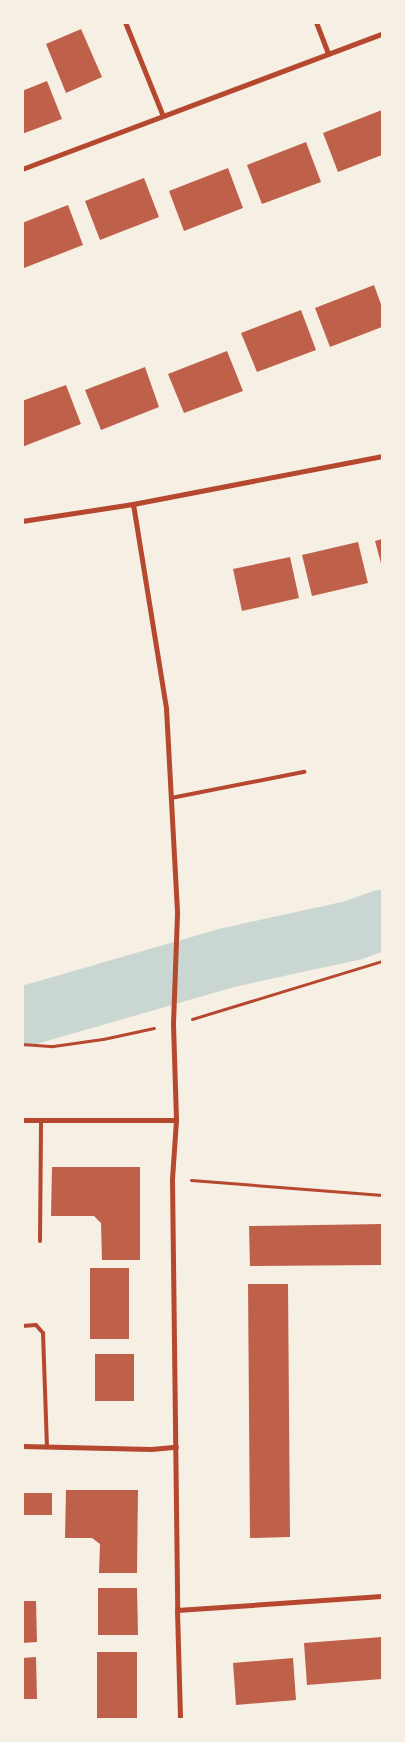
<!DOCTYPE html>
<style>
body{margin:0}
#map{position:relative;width:405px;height:1742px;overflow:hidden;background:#f6efe4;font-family:"Archivo Narrow",sans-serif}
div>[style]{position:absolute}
.river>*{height:60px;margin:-30px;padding:0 30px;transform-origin:30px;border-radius:30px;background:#c9d6d2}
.building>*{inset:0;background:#bf614a}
.path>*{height:3px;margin:-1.5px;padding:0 1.5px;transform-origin:1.5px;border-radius:1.5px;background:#b5482f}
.service>*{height:4px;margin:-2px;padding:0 2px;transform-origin:2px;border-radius:2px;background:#b5482f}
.minor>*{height:5px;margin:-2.5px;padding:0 2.5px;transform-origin:2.5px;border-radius:2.5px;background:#b5482f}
span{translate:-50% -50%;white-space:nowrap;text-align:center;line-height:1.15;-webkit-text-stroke:5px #f6efe4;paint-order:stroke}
.frame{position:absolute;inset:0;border:24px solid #f6efe4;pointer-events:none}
</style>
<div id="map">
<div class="river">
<i style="left:22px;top:1017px;width:212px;rotate:-16.1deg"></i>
<i style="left:226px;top:958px;width:131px;rotate:-12.3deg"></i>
<i style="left:354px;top:930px;width:30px;rotate:-20deg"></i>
</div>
<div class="building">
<i style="clip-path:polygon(81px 29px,102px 77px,66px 93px,46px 44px)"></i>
<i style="clip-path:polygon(47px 81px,62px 119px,22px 134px,22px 91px)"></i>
<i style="clip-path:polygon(382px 110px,382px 155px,338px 172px,323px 133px)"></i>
<i style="clip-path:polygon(306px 142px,321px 182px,262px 204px,247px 165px)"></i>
<i style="clip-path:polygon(228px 168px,243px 208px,184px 231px,169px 191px)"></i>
<i style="clip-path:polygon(144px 178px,159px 217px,100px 240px,85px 201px)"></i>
<i style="clip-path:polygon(68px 205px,83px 245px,24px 268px,22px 223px)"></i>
<i style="clip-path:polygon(374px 285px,382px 307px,382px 327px,330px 347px,315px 308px)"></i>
<i style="clip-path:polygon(301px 310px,316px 350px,257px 372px,241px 333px)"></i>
<i style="clip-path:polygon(227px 351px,243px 391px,184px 413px,168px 374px)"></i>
<i style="clip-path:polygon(145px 367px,159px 407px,101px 430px,85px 390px)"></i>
<i style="clip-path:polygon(66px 385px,81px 424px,22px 447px,22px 401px)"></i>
<i style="clip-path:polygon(382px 539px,382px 567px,375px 541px)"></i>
<i style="clip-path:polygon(358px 542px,368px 583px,312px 596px,302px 555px)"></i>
<i style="clip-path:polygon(290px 557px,299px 598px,242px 611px,233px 569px)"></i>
<i style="clip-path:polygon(52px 1167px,140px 1167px,140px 1260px,102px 1260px,101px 1223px,94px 1216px,51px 1216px)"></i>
<i style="clip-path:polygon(382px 1224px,382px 1265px,250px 1266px,249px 1226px)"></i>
<i style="clip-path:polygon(90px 1268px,129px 1268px,129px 1339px,90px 1339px)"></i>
<i style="clip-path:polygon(248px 1284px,288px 1284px,290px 1537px,250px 1538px)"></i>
<i style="clip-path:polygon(95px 1354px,134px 1354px,134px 1401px,95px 1401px)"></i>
<i style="clip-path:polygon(66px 1490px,138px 1490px,137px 1573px,99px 1573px,100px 1544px,92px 1538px,65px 1538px)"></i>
<i style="clip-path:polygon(22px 1493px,52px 1493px,52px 1515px,22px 1515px)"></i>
<i style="clip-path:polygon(98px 1588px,137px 1588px,138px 1635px,98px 1635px)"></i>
<i style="clip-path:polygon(22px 1601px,36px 1601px,37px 1642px,22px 1643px)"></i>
<i style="clip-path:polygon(382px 1637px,382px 1679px,307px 1685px,304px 1643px)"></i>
<i style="clip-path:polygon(97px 1652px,137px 1652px,137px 1720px,97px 1720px)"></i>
<i style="clip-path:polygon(36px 1657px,37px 1699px,22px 1699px,22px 1658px)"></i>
<i style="clip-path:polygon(293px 1658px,296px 1700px,236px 1705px,233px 1663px)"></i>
</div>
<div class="path">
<i style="left:192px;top:1019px;width:199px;rotate:-17deg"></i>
<i style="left:22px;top:1044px;width:31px;rotate:4deg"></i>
<i style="left:53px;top:1046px;width:50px;rotate:-8deg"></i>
<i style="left:103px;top:1039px;width:52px;rotate:-12.2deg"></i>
<i style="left:191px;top:1180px;width:192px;rotate:4.5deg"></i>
</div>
<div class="service">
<i style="left:171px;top:798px;width:136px;rotate:-11.1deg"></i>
<i style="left:40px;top:1241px;width:121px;rotate:-89.5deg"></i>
<i style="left:22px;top:1326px;width:14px;rotate:-4deg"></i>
<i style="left:36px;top:1325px;width:11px;rotate:49deg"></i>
<i style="left:43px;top:1333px;width:113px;rotate:88deg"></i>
</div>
<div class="minor">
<i style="left:125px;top:22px;width:101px;rotate:68deg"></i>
<i style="left:316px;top:22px;width:34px;rotate:69deg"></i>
<i style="left:22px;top:169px;width:384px;rotate:-20.6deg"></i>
<i style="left:133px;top:504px;width:207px;rotate:80.8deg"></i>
<i style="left:166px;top:708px;width:206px;rotate:86.9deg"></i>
<i style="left:177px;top:914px;width:110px;rotate:92.1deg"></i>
<i style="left:173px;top:1024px;width:96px;rotate:88.2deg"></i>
<i style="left:176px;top:1120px;width:59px;rotate:93.9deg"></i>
<i style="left:172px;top:1179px;width:431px;rotate:89.3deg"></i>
<i style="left:177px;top:1610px;width:110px;rotate:88.4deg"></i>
<i style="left:22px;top:521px;width:112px;rotate:-8.7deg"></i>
<i style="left:133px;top:504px;width:254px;rotate:-10.9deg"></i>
<i style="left:22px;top:1120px;width:154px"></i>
<i style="left:22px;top:1446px;width:129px;rotate:1.3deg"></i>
<i style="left:151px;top:1449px;width:25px;rotate:-5deg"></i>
<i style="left:177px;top:1610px;width:205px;rotate:-3.9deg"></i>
</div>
<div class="frame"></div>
</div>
